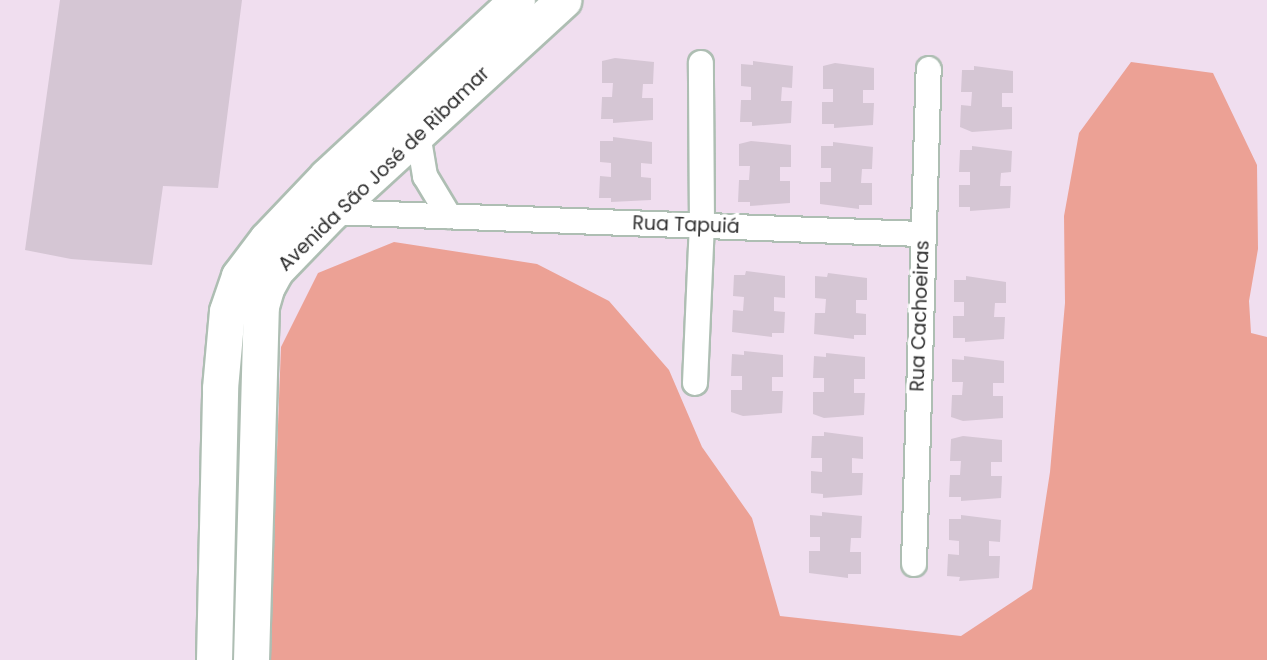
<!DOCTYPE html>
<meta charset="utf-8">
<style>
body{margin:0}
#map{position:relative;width:1267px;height:660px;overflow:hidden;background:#f0deef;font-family:Poppins,sans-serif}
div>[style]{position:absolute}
.green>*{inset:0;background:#eca195}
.building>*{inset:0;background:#d5c6d4}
.roads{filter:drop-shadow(2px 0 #aebeb3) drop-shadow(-2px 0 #aebeb3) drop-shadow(0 2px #aebeb3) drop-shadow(0 -2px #aebeb3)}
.street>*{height:24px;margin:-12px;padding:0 12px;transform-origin:12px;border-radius:12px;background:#fff}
.secondary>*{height:35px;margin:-17.5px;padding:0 17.5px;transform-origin:17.5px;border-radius:17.5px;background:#fff}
span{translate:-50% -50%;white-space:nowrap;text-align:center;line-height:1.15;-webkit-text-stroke:7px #fff;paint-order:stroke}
.street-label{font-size:19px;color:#2d2d2d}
</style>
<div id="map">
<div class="green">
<i style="clip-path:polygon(1131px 62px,1213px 73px,1257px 165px,1258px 249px,1249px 301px,1251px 333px,1267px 337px,1267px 660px,269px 660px,281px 347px,318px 273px,394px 242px,537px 264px,609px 301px,669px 370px,702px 447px,752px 518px,780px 616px,961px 636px,1032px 589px,1050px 472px,1065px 303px,1064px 216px,1079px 133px)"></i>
</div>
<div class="building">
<i style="clip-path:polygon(60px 0,242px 0,218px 188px,163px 186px,152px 265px,71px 259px,25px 250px)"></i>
<i style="clip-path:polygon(615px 58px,654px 62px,653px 84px,643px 84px,642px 98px,653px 98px,653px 120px,613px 123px,613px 119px,601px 119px,602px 97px,612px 97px,613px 83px,602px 83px,602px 61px)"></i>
<i style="clip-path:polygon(753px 61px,793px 66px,792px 88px,782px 87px,781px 101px,792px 101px,791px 123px,752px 126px,752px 122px,740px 122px,741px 100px,751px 100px,751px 87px,741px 86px,741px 64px,753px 65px)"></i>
<i style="clip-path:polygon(835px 63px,874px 68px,874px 90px,863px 90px,863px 103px,874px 103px,873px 125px,834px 128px,834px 124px,822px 124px,822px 102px,833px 102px,833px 89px,823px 89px,823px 66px)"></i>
<i style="clip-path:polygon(974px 66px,1013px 71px,1013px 93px,1002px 93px,1002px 107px,1012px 107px,1012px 129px,972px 132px,960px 127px,961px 105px,971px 106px,972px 92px,961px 92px,962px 70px,974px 70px)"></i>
<i style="clip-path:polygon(613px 137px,652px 142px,652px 164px,641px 163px,641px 177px,651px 178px,651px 200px,611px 202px,611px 198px,599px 198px,600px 176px,611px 177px,611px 163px,600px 162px,600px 141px,613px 141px)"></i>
<i style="clip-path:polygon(751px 141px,791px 145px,791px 167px,780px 167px,780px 181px,790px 181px,790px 203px,750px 206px,750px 202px,738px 202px,739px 180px,749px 180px,750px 166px,739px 166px,739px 144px)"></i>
<i style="clip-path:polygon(833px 142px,873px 147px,872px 169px,862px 169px,861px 183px,872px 183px,872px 205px,859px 205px,859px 209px,820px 204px,820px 182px,831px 182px,831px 168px,821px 168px,821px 146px,833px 146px)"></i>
<i style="clip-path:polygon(972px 146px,1012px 151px,1011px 172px,1001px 173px,1000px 186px,1011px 186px,1010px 208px,970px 211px,970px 207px,959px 207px,959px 185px,970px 185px,970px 172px,959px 172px,960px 150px,972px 150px)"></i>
<i style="clip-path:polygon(746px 271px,785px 276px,785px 298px,774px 297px,774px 311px,785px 312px,784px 333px,772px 333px,772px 337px,732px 332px,733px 310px,743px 311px,744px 297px,733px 296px,734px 275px,745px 275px)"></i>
<i style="clip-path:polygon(828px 273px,867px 278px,867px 300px,856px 300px,856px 313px,866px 314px,866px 335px,854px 335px,854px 339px,814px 334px,815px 313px,825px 313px,826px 299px,815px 298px,815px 276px,827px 277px)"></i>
<i style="clip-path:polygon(966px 276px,1006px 282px,1006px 303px,995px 303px,994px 317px,1005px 317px,1004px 339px,965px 342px,965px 338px,953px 338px,953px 316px,964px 316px,964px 302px,954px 302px,954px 280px,966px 280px)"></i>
<i style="clip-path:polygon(744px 351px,783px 355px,783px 377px,772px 377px,772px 391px,783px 391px,782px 413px,743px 416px,731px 412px,731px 390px,742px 390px,742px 376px,731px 376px,732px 354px,744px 355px)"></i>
<i style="clip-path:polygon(826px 353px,865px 357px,865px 379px,854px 379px,854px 393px,865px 393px,864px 415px,824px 418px,813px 414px,813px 392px,824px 392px,824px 378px,813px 378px,814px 356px,826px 357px)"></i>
<i style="clip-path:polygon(964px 356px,1004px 361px,1004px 383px,993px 383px,993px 396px,1003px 396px,1003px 418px,963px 421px,951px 417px,952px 395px,962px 395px,963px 382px,952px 382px,952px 359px,964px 360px)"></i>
<i style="clip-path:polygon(824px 432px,863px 437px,863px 459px,852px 458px,852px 473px,863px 473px,862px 495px,823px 498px,823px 494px,811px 493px,811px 471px,822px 472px,822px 458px,811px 458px,812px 436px,824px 436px)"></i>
<i style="clip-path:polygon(963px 436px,1002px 440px,1002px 462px,991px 462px,991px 476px,1002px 476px,1001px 498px,961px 501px,961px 497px,949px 497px,950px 475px,960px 475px,961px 461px,950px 461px,951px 439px)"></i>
<i style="clip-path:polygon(822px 512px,862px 516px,861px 538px,851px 538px,850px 552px,861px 552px,861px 574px,848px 574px,848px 578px,809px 573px,809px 551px,820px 551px,820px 537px,810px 537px,810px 515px,822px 516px)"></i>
<i style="clip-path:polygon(961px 515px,1001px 520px,1000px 542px,989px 541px,989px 556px,1000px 556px,999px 578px,959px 581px,960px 577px,947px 576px,948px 554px,959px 555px,959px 541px,949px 540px,949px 519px,961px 519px)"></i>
</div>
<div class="roads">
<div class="street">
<i style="left:418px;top:134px;width:43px;rotate:80.5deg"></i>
<i style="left:425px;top:176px;width:47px;rotate:59deg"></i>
<i style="left:332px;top:212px;width:590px;rotate:2.14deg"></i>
<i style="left:695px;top:383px;width:158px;rotate:-87.5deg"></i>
<i style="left:702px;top:225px;width:162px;rotate:-90.4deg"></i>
<i style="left:914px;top:564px;width:495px;rotate:-88.3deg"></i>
</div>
<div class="secondary">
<i style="left:214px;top:660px;width:272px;rotate:-88.7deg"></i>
<i style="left:220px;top:388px;width:77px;rotate:-84.8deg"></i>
<i style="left:227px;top:311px;width:37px;rotate:-71deg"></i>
<i style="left:239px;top:276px;width:46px;rotate:-52.9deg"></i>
<i style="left:267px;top:239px;width:87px;rotate:-46.4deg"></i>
<i style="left:327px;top:176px;width:259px;rotate:-42.8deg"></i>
<i style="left:251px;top:660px;width:354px;rotate:-88.4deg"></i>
<i style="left:261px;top:306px;width:19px;rotate:-74deg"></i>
<i style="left:266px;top:288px;width:21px;rotate:-61deg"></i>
<i style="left:276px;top:270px;width:81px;rotate:-46deg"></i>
<i style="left:332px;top:212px;width:314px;rotate:-42.5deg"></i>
</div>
</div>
<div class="street-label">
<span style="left:384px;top:169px;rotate:-44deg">Avenida São José de Ribamar</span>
<span style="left:686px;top:225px;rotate:2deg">Rua Tapuiá</span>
<span style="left:920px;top:316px;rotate:-88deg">Rua Cachoeiras</span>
</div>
</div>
